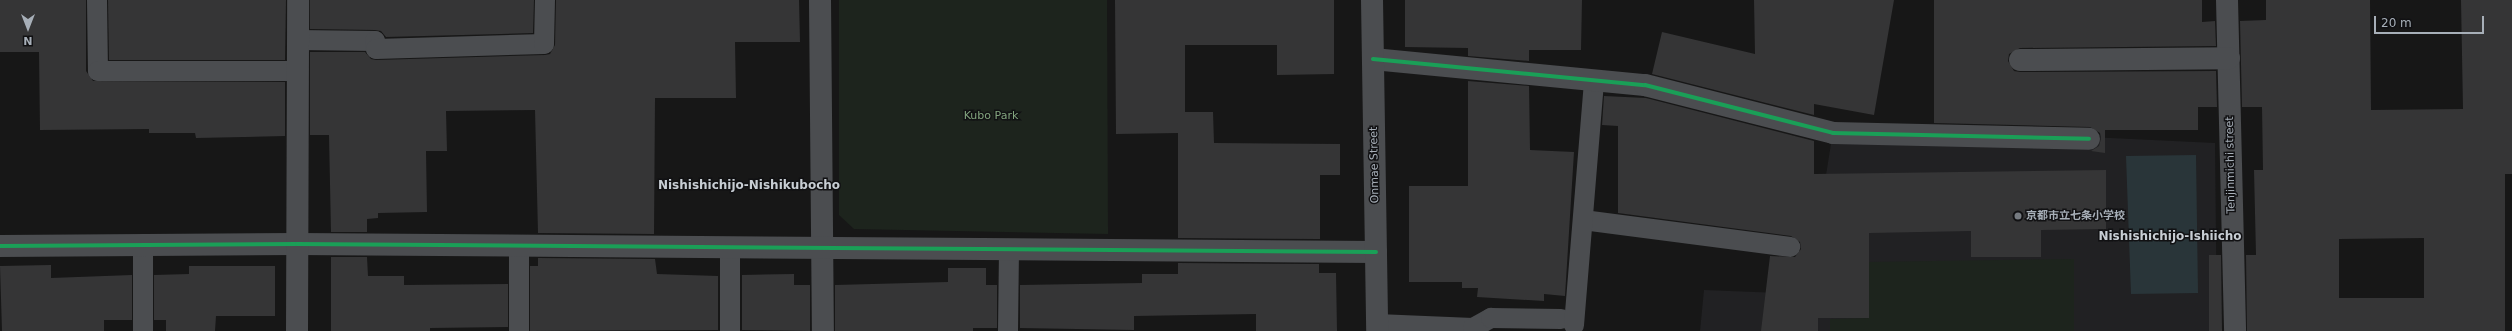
<!DOCTYPE html>
<meta charset="utf-8">
<style>
body{margin:0}
#map{position:relative;width:2512px;height:331px;overflow:hidden;background:#171717;font-family:"DejaVu Sans","Noto Sans JP",sans-serif}
div>[style]{position:absolute}
.built>*{inset:0;background:#212123}
.green>*{inset:0;background:#1d241d}
.water>*{inset:0;background:#293539}
.building>*{inset:0;background:#353536}
.service>*{height:20px;margin:-10px;padding:0 10px;transform-origin:10px;border-radius:10px;background:#4b4d50}
.minor>*{height:22px;margin:-11px;padding:0 11px;transform-origin:11px;border-radius:11px;background:#4b4d50}
.tertiary>*{height:22px;margin:-11px;padding:0 11px;transform-origin:11px;border-radius:11px;background:#4b4d50}
.cycleway>*{height:4px;margin:-2px;padding:0 2px;transform-origin:2px;border-radius:2px;background:#1a9f57}
.dots>*{width:11px;height:11px;translate:-50% -50%;box-sizing:border-box;border:2px solid #111113;border-radius:50%}
span{translate:-50% -50%;white-space:nowrap;text-align:center;line-height:1.15;-webkit-text-stroke:3px #111113;paint-order:stroke}
.park-label{font-size:11px;color:#82a47e}
.street-label{font-size:11px;color:#a7afb8}
.poi-label{font-size:11px;color:#a7afb8;font-weight:700}
.left{translate:0 -50%;text-align:left}
.neighbourhood-label{font-size:12px;color:#c8ced4;font-weight:700}
.north{position:absolute;left:8px;top:8px;width:40px;height:40px;-webkit-text-stroke:3px #111113;paint-order:stroke;rotate:180deg;font-size:11px;font-weight:700;line-height:16px;text-align:center;color:#a7afb8}
.north::after{content:'';display:block;margin:auto;width:14px;height:18px;background:#a7afb8;clip-path:polygon(50% 0,100% 100%,50% 72%,0 100%)}
.scale{position:absolute;left:2374px;top:16px;width:110px;height:18px;box-sizing:border-box;border:2px solid #a7afb8;border-top:0;padding-left:5px;font-size:12px;line-height:14px;white-space:nowrap;color:#a7afb8;-webkit-text-stroke:3px #111113;paint-order:stroke}
</style>
<div id="map">
<div class="built">
<i style="clip-path:polygon(1834px 125px,2215px 143px,2217px 331px,1700px 331px,1704px 290px,1807px 294px)"></i>
</div>
<div class="green">
<i style="clip-path:polygon(839px 0,1107px 0,1108px 234px,854px 229px,839px 215px)"></i>
<i style="clip-path:polygon(2074px 259px,2074px 331px,1830px 331px,1830px 319px,1869px 318px,1868px 262px)"></i>
</div>
<div class="water">
<i style="clip-path:polygon(2196px 155px,2198px 293px,2131px 294px,2126px 156px)"></i>
</div>
<div class="building">
<i style="clip-path:polygon(0 0,86px 0,86px 71px,93px 81px,285px 82px,285px 136px,196px 138px,195px 133px,149px 133px,149px 129px,40px 130px,39px 52px,0 52px)"></i>
<i style="clip-path:polygon(108px 0,286px 0,285px 60px,109px 60px)"></i>
<i style="clip-path:polygon(310px 0,534px 0,533px 33px,386px 37px,381px 31px,375px 30px,310px 29px)"></i>
<i style="clip-path:polygon(556px 0,799px 0,800px 42px,735px 42px,736px 98px,655px 98px,654px 234px,538px 233px,535px 110px,446px 111px,447px 151px,426px 151px,427px 212px,378px 213px,378px 218px,367px 219px,367px 232px,331px 232px,329px 135px,310px 135px,310px 52px,365px 52px,371px 59px,376px 60px,545px 55px,550px 54px,555px 45px)"></i>
<i style="clip-path:polygon(1115px 0,1334px 0,1334px 74px,1277px 75px,1277px 45px,1185px 45px,1185px 112px,1213px 112px,1214px 143px,1340px 144px,1340px 175px,1320px 175px,1320px 239px,1178px 238px,1178px 133px,1116px 134px)"></i>
<i style="clip-path:polygon(1405px 0,1582px 0,1581px 50px,1529px 50px,1529px 61px,1468px 56px,1468px 48px,1405px 47px)"></i>
<i style="clip-path:polygon(1754px 0,1894px 0,1874px 115px,1814px 104px,1814px 115px,1652px 74px,1662px 32px,1755px 54px)"></i>
<i style="clip-path:polygon(1934px 0,2202px 0,2202px 22px,2215px 21px,2216px 46px,2020px 48px,2009px 54px,2008px 61px,2014px 71px,2020px 72px,2216px 71px,2217px 107px,2198px 107px,2198px 130px,2105px 130px,2105px 153px,2091px 151px,2099px 146px,2101px 139px,2100px 133px,2090px 127px,1934px 123px)"></i>
<i style="clip-path:polygon(evenodd,2266px 0,2370px 0,2371px 110px,2463px 109px,2461px 0,2512px 0,2512px 174px,2505px 174px,2505px 331px,2247px 331px,2246px 255px,2256px 255px,2254px 170px,2263px 170px,2262px 107px,2242px 107px,2240px 21px,2266px 20px,2266px 0,2424px 238px,2424px 298px,2339px 298px,2339px 239px,2424px 238px)"></i>
<i style="clip-path:polygon(1468px 81px,1529px 86px,1530px 150px,1574px 152px,1565px 296px,1544px 294px,1544px 301px,1477px 297px,1478px 288px,1462px 288px,1462px 282px,1409px 282px,1409px 186px,1468px 186px)"></i>
<i style="clip-path:polygon(1604px 96px,1646px 98px,1814px 141px,1814px 174px,2106px 170px,2106px 229px,2041px 230px,2041px 257px,1971px 257px,1971px 231px,1869px 233px,1869px 318px,1818px 318px,1818px 331px,1761px 331px,1770px 256px,1795px 257px,1801px 249px,1800px 242px,1791px 236px,1618px 213px,1618px 126px,1602px 125px)"></i>
<i style="clip-path:polygon(2209px 255px,2221px 255px,2222px 331px,2209px 331px)"></i>
<i style="clip-path:polygon(331px 257px,367px 257px,368px 276px,404px 276px,404px 285px,508px 284px,508px 327px,430px 328px,430px 331px,331px 331px)"></i>
<i style="clip-path:polygon(538px 258px,655px 259px,657px 274px,718px 276px,718px 330px,530px 331px,530px 266px,538px 266px)"></i>
<i style="clip-path:polygon(1178px 263px,1319px 264px,1319px 273px,1336px 273px,1337px 331px,1256px 331px,1256px 314px,1134px 316px,1134px 330px,1020px 328px,1020px 285px,1142px 283px,1142px 274px,1178px 274px)"></i>
<i style="clip-path:polygon(51px 265px,51px 278px,132px 275px,132px 320px,104px 320px,104px 331px,2px 331px,0 266px)"></i>
<i style="clip-path:polygon(189px 266px,275px 266px,275px 316px,216px 316px,215px 331px,166px 331px,166px 320px,154px 320px,154px 275px,189px 274px)"></i>
<i style="clip-path:polygon(948px 268px,986px 268px,986px 285px,997px 285px,997px 328px,973px 328px,973px 331px,835px 331px,835px 285px,948px 282px)"></i>
<i style="clip-path:polygon(794px 274px,794px 285px,810px 285px,810px 331px,742px 330px,742px 275px)"></i>
</div>
<div class="service">
<i style="left:97px;top:0;width:71px;rotate:89.2deg"></i>
<i style="left:98px;top:71px;width:200px"></i>
<i style="left:298px;top:40px;width:77px;rotate:0.7deg"></i>
<i style="left:375px;top:41px;width:8px;rotate:83deg"></i>
<i style="left:376px;top:49px;width:168px;rotate:-1.7deg"></i>
<i style="left:544px;top:44px;width:44px;rotate:-88.7deg"></i>
<i style="left:1583px;top:220px;width:209px;rotate:7.4deg"></i>
<i style="left:519px;top:245px;width:86px;rotate:90deg"></i>
<i style="left:730px;top:247px;width:84px;rotate:90deg"></i>
<i style="left:1377px;top:324px;width:96px;rotate:2.4deg"></i>
<i style="left:1473px;top:328px;width:21px;rotate:-29deg"></i>
<i style="left:1491px;top:318px;width:70px;rotate:0.8deg"></i>
<i style="left:1574px;top:325px;width:245px;rotate:-85.3deg"></i>
<i style="left:143px;top:331px;width:87px;rotate:-90deg"></i>
<i style="left:1008px;top:331px;width:82px;rotate:-89.3deg"></i>
</div>
<div class="minor">
<i style="left:820px;top:0;width:331px;rotate:89.5deg"></i>
<i style="left:2227px;top:0;width:331px;rotate:88.6deg"></i>
<i style="left:1373px;top:59px;width:273px;rotate:5.5deg"></i>
<i style="left:1645px;top:85px;width:194px;rotate:14.3deg"></i>
<i style="left:1833px;top:133px;width:256px;rotate:1.3deg"></i>
<i style="left:2020px;top:60px;width:209px;rotate:-0.5deg"></i>
<i style="left:0;top:246px;width:297px;rotate:-0.4deg"></i>
<i style="left:297px;top:244px;width:1079px;rotate:0.42deg"></i>
<i style="left:297px;top:331px;width:331px;rotate:-89.8deg"></i>
</div>
<div class="tertiary">
<i style="left:1372px;top:0;width:331px;rotate:89.1deg"></i>
</div>
<div class="cycleway">
<i style="left:1373px;top:59px;width:273px;rotate:5.5deg"></i>
<i style="left:1645px;top:85px;width:194px;rotate:14.3deg"></i>
<i style="left:1833px;top:133px;width:256px;rotate:1.3deg"></i>
<i style="left:0;top:246px;width:297px;rotate:-0.4deg"></i>
<i style="left:297px;top:244px;width:1079px;rotate:0.42deg"></i>
</div>
<div class="dots">
<i style="left:2018px;top:216px;background:#757a80"></i>
</div>
<div class="park-label">
<span style="left:991px;top:116px">Kubo Park</span>
</div>
<div class="street-label">
<span style="left:1375px;top:165px;rotate:-91deg">Onmae Street</span>
<span style="left:2231px;top:165px;rotate:-91deg">Tenjinmichi street</span>
</div>
<div class="poi-label">
<span class="left" style="left:2026px;top:216px">京都市立七条小学校</span>
</div>
<div class="neighbourhood-label">
<span style="left:749px;top:186px">Nishishichijo-Nishikubocho</span>
<span style="left:2170px;top:237px">Nishishichijo-Ishiicho</span>
</div>
<div class="north">N</div>
<div class="scale">20 m</div>
</div>
